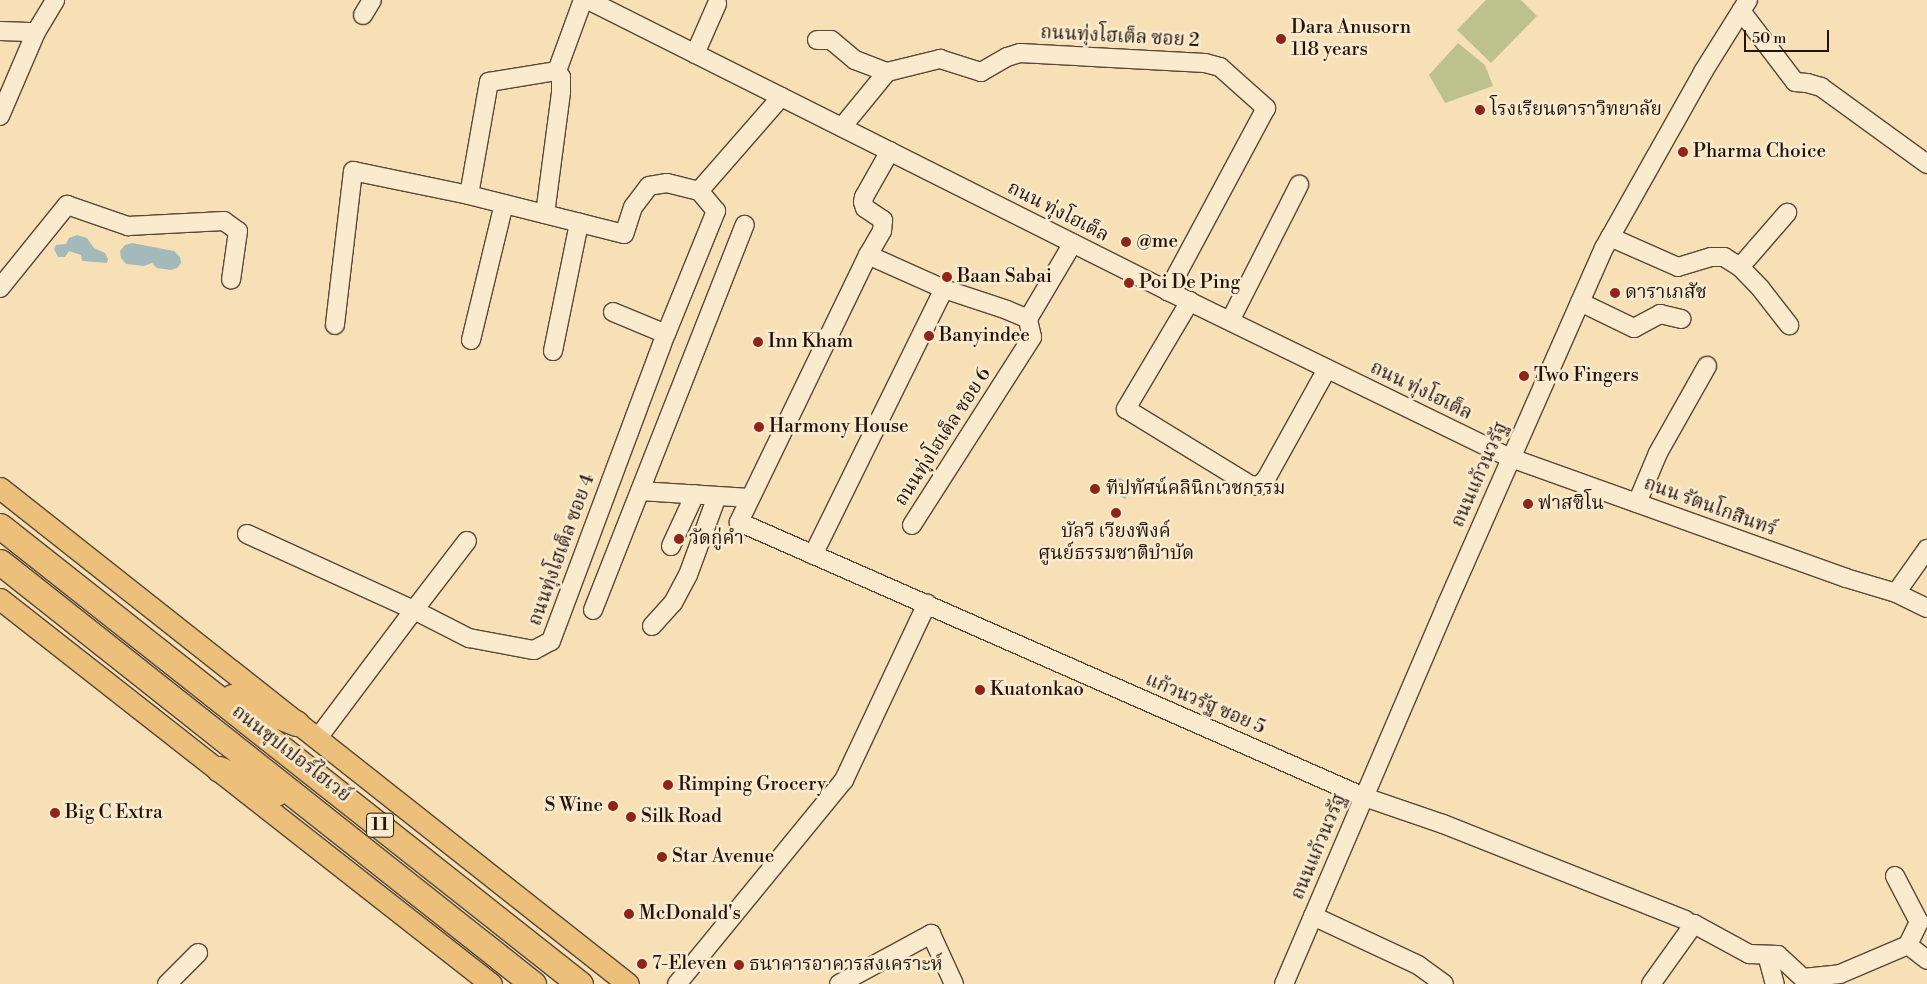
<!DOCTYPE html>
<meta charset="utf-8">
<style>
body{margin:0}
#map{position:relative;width:1927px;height:984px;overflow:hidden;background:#f7e0b5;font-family:"Libre Bodoni","Noto Serif Thai",serif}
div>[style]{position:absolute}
.green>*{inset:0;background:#bdc28d}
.water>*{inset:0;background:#a4baba}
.roads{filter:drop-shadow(1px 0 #574737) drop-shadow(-1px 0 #574737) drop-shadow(0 1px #574737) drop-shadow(0 -1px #574737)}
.minor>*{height:18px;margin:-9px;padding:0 9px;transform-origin:9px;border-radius:9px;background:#faebcf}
.major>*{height:21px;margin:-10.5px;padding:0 10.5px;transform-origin:10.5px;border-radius:10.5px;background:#ecc07a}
.highway>*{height:25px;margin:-12.5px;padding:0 12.5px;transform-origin:12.5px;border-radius:12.5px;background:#ecc07a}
.dots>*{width:14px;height:14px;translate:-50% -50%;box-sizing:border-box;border:2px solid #faebcf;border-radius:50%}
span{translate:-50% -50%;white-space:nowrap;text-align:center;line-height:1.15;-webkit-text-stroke:5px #faebcf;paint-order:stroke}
.shield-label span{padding:1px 4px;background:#faebcf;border:1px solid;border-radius:4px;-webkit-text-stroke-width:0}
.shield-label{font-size:18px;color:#22140d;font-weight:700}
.poi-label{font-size:19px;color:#22140d}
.left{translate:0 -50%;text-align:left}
.right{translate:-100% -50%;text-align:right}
.street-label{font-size:19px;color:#22140d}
.scale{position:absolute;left:1744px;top:30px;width:85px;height:22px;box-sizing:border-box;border:2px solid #22140d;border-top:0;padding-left:6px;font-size:15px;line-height:18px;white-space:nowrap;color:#22140d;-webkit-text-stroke:4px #faebcf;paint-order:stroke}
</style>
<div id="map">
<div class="green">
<i style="clip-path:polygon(1486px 0,1521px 0,1537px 16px,1491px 63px,1457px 30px)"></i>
<i style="clip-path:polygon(1458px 43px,1485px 65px,1493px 86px,1445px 103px,1429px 75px)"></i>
</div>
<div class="water">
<i style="clip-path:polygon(77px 235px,87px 238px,94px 248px,105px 253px,108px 259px,107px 263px,82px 261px,81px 255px,69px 251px,65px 257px,58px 257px,54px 249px,56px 245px,66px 244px,69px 238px)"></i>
<i style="clip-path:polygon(132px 243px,174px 251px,180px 257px,181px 263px,177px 268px,171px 270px,157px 268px,152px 263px,144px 266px,126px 264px,121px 258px,120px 251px,125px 245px)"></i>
<i style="clip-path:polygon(1118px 477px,1133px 486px,1125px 499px,1110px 490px)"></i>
</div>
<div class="roads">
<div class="minor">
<i style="left:588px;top:0;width:649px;rotate:26.64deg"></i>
<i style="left:1168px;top:291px;width:381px;rotate:26deg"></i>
<i style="left:1511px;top:458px;width:356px;rotate:19.7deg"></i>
<i style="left:1846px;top:578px;width:52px;rotate:16.7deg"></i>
<i style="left:1896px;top:593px;width:34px;rotate:26deg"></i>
<i style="left:1741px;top:11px;width:89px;rotate:52.7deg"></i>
<i style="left:1795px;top:82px;width:12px;rotate:5deg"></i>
<i style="left:1807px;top:83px;width:15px;rotate:16deg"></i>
<i style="left:1821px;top:87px;width:131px;rotate:36deg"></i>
<i style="left:363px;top:15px;width:17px;rotate:-59deg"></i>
<i style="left:0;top:31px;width:36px;rotate:2deg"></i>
<i style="left:817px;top:40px;width:14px"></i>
<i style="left:831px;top:40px;width:31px;rotate:40deg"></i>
<i style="left:855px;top:60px;width:34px;rotate:21deg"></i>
<i style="left:695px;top:54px;width:55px;rotate:-66.3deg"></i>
<i style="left:0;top:116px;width:91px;rotate:-66.8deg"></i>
<i style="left:36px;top:32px;width:37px;rotate:-59deg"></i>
<i style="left:842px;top:127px;width:71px;rotate:-50.7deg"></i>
<i style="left:887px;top:72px;width:55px;rotate:-13.8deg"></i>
<i style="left:940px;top:59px;width:43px;rotate:17.6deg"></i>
<i style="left:981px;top:72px;width:30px;rotate:-30deg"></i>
<i style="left:1007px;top:57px;width:14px;rotate:-17deg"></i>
<i style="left:1020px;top:53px;width:185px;rotate:3.1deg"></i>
<i style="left:1205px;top:63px;width:16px;rotate:15deg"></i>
<i style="left:1220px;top:67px;width:62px;rotate:41.7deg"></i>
<i style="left:1266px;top:108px;width:208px;rotate:118.2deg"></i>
<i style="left:890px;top:151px;width:53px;rotate:119.5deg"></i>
<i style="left:864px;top:197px;width:5px;rotate:101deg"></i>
<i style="left:863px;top:202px;width:6px;rotate:72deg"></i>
<i style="left:865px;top:208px;width:22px;rotate:34deg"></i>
<i style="left:883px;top:220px;width:11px;rotate:95deg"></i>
<i style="left:882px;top:231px;width:28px;rotate:120deg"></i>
<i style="left:868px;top:255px;width:297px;rotate:115.8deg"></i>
<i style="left:739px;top:522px;width:683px;rotate:23.75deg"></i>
<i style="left:1364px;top:797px;width:83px;rotate:18.9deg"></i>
<i style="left:1443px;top:824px;width:261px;rotate:21.6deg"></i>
<i style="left:699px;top:191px;width:125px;rotate:-48.9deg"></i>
<i style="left:469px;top:195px;width:115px;rotate:-80deg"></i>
<i style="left:489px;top:82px;width:69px;rotate:-9.2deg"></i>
<i style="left:545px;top:214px;width:123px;rotate:-82.5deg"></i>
<i style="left:561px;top:92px;width:15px;rotate:-90deg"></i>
<i style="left:561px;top:77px;width:7px;rotate:-124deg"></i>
<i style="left:557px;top:71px;width:76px;rotate:-69.9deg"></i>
<i style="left:1610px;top:237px;width:74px;rotate:23.8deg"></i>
<i style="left:1678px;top:267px;width:34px;rotate:-17deg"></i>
<i style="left:1711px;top:257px;width:13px"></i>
<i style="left:1724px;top:257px;width:19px;rotate:32deg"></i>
<i style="left:1740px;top:267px;width:30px;rotate:46deg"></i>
<i style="left:1761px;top:289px;width:46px;rotate:52.1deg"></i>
<i style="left:868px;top:255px;width:83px;rotate:24.1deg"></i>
<i style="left:944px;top:289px;width:66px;rotate:18.4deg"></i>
<i style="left:1007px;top:310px;width:23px;rotate:23deg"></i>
<i style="left:1740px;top:267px;width:72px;rotate:-49deg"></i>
<i style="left:0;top:288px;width:107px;rotate:-51.1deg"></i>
<i style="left:67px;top:205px;width:65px;rotate:19deg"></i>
<i style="left:128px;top:226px;width:96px;rotate:-3deg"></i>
<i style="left:224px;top:221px;width:17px;rotate:36deg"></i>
<i style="left:238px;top:231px;width:49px;rotate:98.1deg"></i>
<i style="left:1190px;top:301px;width:126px;rotate:120.7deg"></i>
<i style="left:1126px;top:409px;width:145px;rotate:31.5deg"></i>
<i style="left:1250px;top:485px;width:9px;rotate:6deg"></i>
<i style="left:1259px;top:486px;width:10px;rotate:-45deg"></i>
<i style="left:1266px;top:479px;width:126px;rotate:-61deg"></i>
<i style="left:1580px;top:302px;width:60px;rotate:25.7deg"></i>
<i style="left:1634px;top:328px;width:30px;rotate:-28deg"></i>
<i style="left:1660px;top:314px;width:22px;rotate:13deg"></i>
<i style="left:613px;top:312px;width:57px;rotate:22.5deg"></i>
<i style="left:1230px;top:321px;width:153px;rotate:-63.1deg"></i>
<i style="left:471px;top:340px;width:140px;rotate:-76.4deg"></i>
<i style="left:553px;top:351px;width:131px;rotate:-78.5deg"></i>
<i style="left:640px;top:491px;width:110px;rotate:3.6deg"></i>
<i style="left:1637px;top:503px;width:54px;rotate:-67.2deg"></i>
<i style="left:1658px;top:453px;width:100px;rotate:-60.6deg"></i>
<i style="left:912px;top:525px;width:223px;rotate:-57.4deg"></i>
<i style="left:1032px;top:337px;width:18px;rotate:-103deg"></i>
<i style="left:1028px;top:319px;width:88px;rotate:-59.4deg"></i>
<i style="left:247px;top:534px;width:183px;rotate:24.5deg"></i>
<i style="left:414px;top:610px;width:87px;rotate:-52.5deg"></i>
<i style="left:671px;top:546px;width:57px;rotate:-65.2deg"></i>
<i style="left:813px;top:555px;width:297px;rotate:-63.8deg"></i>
<i style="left:1896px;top:593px;width:54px;rotate:-54.8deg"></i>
<i style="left:593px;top:610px;width:414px;rotate:-68.5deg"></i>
<i style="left:652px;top:626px;width:31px;rotate:-48deg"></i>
<i style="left:673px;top:603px;width:32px;rotate:-62deg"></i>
<i style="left:688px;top:575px;width:84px;rotate:-69.8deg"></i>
<i style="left:317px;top:739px;width:161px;rotate:-53.1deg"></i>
<i style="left:414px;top:610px;width:62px;rotate:27deg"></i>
<i style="left:469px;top:638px;width:66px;rotate:10.5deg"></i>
<i style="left:534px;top:650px;width:19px;rotate:-28deg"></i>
<i style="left:551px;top:641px;width:328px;rotate:-69.5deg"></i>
<i style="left:666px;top:334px;width:133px;rotate:-67.9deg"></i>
<i style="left:716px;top:211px;width:26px;rotate:-130deg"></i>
<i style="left:699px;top:191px;width:33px;rotate:-166deg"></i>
<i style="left:667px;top:183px;width:18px;rotate:171deg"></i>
<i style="left:649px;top:186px;width:26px;rotate:127deg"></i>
<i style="left:633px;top:207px;width:28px;rotate:108deg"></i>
<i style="left:624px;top:234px;width:160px;rotate:-165.9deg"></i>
<i style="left:469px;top:195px;width:118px;rotate:-168.3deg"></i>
<i style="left:353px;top:171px;width:155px;rotate:96.7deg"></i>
<i style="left:1895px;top:876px;width:52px;rotate:62.4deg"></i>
<i style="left:1919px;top:922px;width:25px;rotate:116deg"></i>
<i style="left:1313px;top:916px;width:116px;rotate:25deg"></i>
<i style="left:1418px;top:965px;width:32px;rotate:36deg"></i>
<i style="left:1767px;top:955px;width:30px;rotate:75deg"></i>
<i style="left:167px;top:984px;width:44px;rotate:-45deg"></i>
<i style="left:677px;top:984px;width:264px;rotate:-50.7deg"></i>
<i style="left:844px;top:780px;width:195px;rotate:-64.8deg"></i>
<i style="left:839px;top:984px;width:105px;rotate:-28.5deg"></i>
<i style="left:931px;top:934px;width:55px;rotate:65.3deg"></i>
<i style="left:1284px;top:984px;width:411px;rotate:-66.8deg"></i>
<i style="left:1446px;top:606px;width:391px;rotate:-66.2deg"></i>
<i style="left:1604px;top:248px;width:202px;rotate:-60.6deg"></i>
<i style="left:1703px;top:72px;width:85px;rotate:-58deg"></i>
<i style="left:1651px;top:984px;width:74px;rotate:-54.4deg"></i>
<i style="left:1694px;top:924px;width:63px;rotate:28.6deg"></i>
<i style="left:1749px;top:954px;width:29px;rotate:2deg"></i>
<i style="left:1778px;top:955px;width:34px;rotate:43deg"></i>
<i style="left:1803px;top:978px;width:37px;rotate:-6deg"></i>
<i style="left:1840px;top:974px;width:74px;rotate:-23.1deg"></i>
<i style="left:1908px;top:945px;width:24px;rotate:38deg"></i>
</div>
<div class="major">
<i style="left:0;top:488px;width:800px;rotate:38.3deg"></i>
<i style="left:0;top:599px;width:624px;rotate:38.1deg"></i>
</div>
<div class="highway">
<i style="left:0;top:526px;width:739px;rotate:38.3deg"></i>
<i style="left:0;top:562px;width:680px;rotate:38.37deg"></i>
<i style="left:232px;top:697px;width:69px;rotate:22.1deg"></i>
<i style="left:219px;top:769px;width:62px;rotate:22.8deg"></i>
</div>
</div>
<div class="dots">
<i style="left:1281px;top:39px;background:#8f2418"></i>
<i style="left:1480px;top:110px;background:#8f2418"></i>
<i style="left:1683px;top:152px;background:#8f2418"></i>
<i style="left:1126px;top:242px;background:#8f2418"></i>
<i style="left:947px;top:277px;background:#8f2418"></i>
<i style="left:1129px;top:283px;background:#8f2418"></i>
<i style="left:1615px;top:293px;background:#8f2418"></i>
<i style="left:929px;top:336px;background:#8f2418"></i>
<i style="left:758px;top:342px;background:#8f2418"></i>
<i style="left:1524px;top:376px;background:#8f2418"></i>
<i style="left:759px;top:427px;background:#8f2418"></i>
<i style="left:1095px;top:489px;background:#8f2418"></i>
<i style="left:1528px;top:504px;background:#8f2418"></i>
<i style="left:1116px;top:513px;background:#8f2418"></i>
<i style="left:679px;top:539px;background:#8f2418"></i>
<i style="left:980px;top:690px;background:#8f2418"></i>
<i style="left:668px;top:785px;background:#8f2418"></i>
<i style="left:613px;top:806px;background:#8f2418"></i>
<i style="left:55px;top:813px;background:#8f2418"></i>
<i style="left:631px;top:817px;background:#8f2418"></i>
<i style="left:662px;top:857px;background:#8f2418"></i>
<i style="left:629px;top:914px;background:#8f2418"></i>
<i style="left:642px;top:964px;background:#8f2418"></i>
<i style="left:739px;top:965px;background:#8f2418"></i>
</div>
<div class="shield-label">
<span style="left:380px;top:825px">11</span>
</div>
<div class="poi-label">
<span class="left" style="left:1291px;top:39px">Dara Anusorn<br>118 years</span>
<span class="left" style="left:1490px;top:110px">โรงเรียนดาราวิทยาลัย</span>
<span class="left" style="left:1693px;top:152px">Pharma Choice</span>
<span class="left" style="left:1136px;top:242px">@me</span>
<span class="left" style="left:957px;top:277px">Baan Sabai</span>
<span class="left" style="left:1139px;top:283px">Poi De Ping</span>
<span class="left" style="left:1625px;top:293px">ดาราเภสัช</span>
<span class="left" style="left:939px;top:336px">Banyindee</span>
<span class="left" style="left:768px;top:342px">Inn Kham</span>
<span class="left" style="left:1534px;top:376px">Two Fingers</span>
<span class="left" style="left:769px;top:427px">Harmony House</span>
<span class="left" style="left:1106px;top:489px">ทีปทัศน์คลินิกเวชกรรม</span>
<span class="left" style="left:1538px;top:504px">ฟาสซิโน</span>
<span style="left:1116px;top:543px">บัลวี เวียงพิงค์<br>ศูนย์ธรรมชาติบำบัด</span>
<span class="left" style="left:689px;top:539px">วัดกู่คำ</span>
<span class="left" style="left:990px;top:690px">Kuatonkao</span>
<span class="left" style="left:678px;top:785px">Rimping Grocery</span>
<span class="right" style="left:603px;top:806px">S Wine</span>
<span class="left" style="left:65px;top:813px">Big C Extra</span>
<span class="left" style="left:641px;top:817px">Silk Road</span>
<span class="left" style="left:672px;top:857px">Star Avenue</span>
<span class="left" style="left:639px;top:914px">McDonald's</span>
<span class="left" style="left:652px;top:964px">7-Eleven</span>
<span class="left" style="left:749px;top:965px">ธนาคารอาคารสงเคราะห์</span>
</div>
<div class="street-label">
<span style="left:1120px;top:37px;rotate:3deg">ถนนทุ่งโฮเต็ล ซอย 2</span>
<span style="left:1058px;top:212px;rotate:27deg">ถนน ทุ่งโฮเต็ล</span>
<span style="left:1421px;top:391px;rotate:26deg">ถนน ทุ่งโฮเต็ล</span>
<span style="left:943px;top:437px;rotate:-57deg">ถนนทุ่งโฮเต็ล ซอย 6</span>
<span style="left:1480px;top:475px;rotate:-66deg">ถนนแก้วนวรัฐ</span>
<span style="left:1710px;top:507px;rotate:20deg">ถนน รัตนโกสินทร์</span>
<span style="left:562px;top:550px;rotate:-70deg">ถนนทุ่งโฮเต็ล ซอย 4</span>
<span style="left:1205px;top:704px;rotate:23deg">แก้วนวรัฐ ซอย 5</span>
<span style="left:291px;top:754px;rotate:38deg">ถนนซุปเปอร์ไฮเวย์</span>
<span style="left:1319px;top:847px;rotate:-67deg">ถนนแก้วนวรัฐ</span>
</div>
<div class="scale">50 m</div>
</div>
